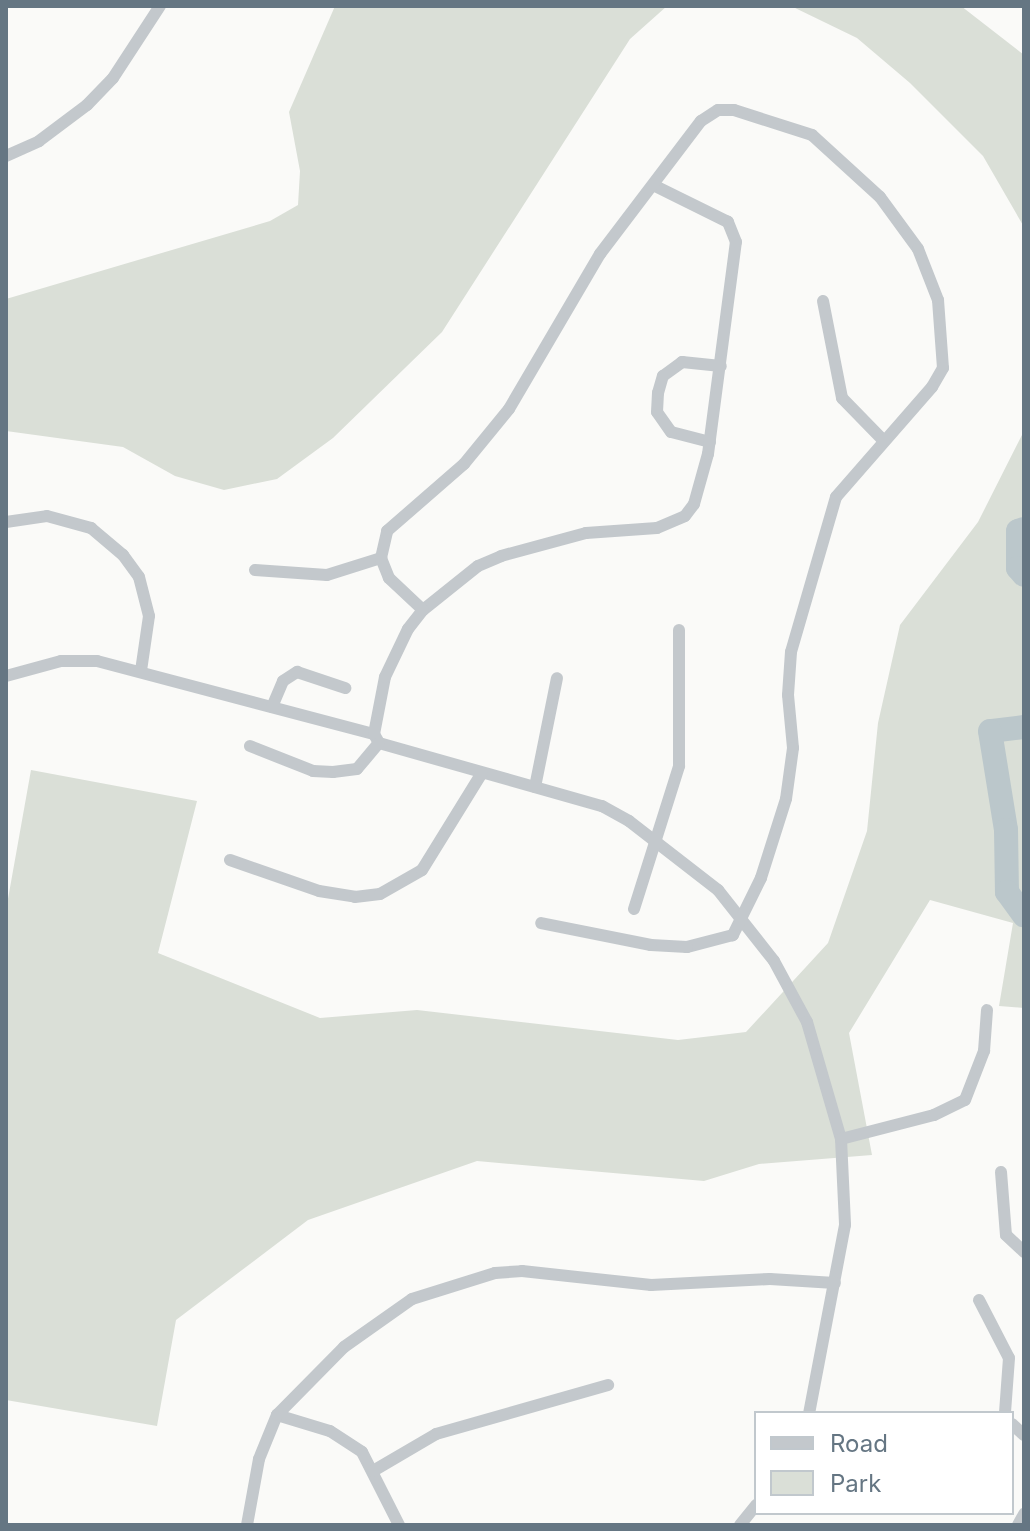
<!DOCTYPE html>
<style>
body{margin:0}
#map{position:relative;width:1030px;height:1531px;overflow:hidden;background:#fafaf8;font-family:Inter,sans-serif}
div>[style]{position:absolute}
.green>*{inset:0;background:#dadfd7}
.river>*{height:24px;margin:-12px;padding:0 12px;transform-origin:12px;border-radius:12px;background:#bbc7cb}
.street>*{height:12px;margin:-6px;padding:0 6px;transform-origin:6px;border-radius:6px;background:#c3c8cc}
span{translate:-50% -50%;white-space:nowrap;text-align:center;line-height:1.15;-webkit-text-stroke:8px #fff;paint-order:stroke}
.frame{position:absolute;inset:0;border:8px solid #657683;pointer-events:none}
.legend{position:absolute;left:754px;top:1411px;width:260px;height:104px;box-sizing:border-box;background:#fff;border:2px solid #c1c8cd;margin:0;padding:10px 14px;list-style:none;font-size:24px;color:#657683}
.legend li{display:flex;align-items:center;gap:16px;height:40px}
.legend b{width:40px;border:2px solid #c1c8cd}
</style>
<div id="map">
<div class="green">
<i style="clip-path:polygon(335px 6px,667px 6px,630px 39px,442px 332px,333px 438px,277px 479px,224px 490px,175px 476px,123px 447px,6px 431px,6px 299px,270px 221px,298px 205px,300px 171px,289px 112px)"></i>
<i style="clip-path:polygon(791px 6px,961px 6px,1024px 55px,1024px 227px,983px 156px,910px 83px,857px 38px)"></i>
<i style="clip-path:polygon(1024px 431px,1024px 1008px,999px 1006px,1013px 923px,930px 900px,849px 1033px,872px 1155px,759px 1164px,704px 1181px,477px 1161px,308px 1220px,176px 1320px,157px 1426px,6px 1400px,6px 910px,31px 770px,197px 801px,158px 953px,320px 1018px,417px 1010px,678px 1040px,746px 1032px,828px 943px,867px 831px,878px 723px,900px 625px,978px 522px)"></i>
</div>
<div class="river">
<i style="left:1024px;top:529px;width:6px;rotate:162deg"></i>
<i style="left:1018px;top:531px;width:37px;rotate:90deg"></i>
<i style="left:1018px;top:568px;width:9px;rotate:49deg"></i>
<i style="left:1024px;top:727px;width:34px;rotate:173deg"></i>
<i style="left:990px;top:731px;width:100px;rotate:80.8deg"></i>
<i style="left:1006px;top:830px;width:62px;rotate:89.1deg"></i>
<i style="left:1007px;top:892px;width:29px;rotate:54deg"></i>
</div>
<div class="street">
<i style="left:6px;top:156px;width:36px;rotate:-24deg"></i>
<i style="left:39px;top:141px;width:60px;rotate:-36.9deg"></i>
<i style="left:87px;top:105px;width:37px;rotate:-46deg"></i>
<i style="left:113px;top:78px;width:86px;rotate:-56.9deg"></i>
<i style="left:823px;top:301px;width:99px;rotate:78.9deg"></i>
<i style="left:842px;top:398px;width:59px;rotate:45.7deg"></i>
<i style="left:710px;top:442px;width:40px;rotate:-165.6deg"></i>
<i style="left:671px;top:432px;width:24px;rotate:-125deg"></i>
<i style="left:657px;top:412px;width:19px;rotate:-87deg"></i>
<i style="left:658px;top:393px;width:18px;rotate:-74deg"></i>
<i style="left:663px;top:376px;width:24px;rotate:-36deg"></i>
<i style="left:682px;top:362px;width:39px;rotate:6deg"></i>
<i style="left:6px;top:522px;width:41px;rotate:-8.3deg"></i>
<i style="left:47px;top:516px;width:46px;rotate:15.3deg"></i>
<i style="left:91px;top:528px;width:42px;rotate:40.2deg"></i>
<i style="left:123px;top:555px;width:27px;rotate:54deg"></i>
<i style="left:139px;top:577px;width:40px;rotate:75.6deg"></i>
<i style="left:149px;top:616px;width:56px;rotate:98.3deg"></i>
<i style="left:255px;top:570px;width:72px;rotate:4deg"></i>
<i style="left:327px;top:575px;width:57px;rotate:-17.5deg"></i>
<i style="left:423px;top:610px;width:70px;rotate:-38.7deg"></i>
<i style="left:478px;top:566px;width:25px;rotate:-23deg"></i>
<i style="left:501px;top:556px;width:88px;rotate:-15.1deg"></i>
<i style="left:586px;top:533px;width:71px;rotate:-4deg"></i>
<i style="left:657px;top:528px;width:30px;rotate:-23deg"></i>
<i style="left:685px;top:516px;width:15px;rotate:-53deg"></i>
<i style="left:694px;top:504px;width:52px;rotate:-74.4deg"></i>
<i style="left:708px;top:454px;width:214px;rotate:-82.5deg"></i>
<i style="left:736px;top:242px;width:22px;rotate:-112deg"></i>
<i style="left:728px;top:222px;width:81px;rotate:-153.7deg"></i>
<i style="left:6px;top:676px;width:57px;rotate:-15.3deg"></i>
<i style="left:61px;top:661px;width:36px"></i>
<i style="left:97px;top:661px;width:286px;rotate:14.8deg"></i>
<i style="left:374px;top:734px;width:10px;rotate:61deg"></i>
<i style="left:379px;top:743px;width:232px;rotate:15.8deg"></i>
<i style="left:602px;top:806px;width:31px;rotate:29deg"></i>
<i style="left:629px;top:821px;width:113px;rotate:37.8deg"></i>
<i style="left:718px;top:890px;width:90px;rotate:51.7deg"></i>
<i style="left:774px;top:961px;width:69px;rotate:61.6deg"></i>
<i style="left:807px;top:1022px;width:122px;rotate:73.8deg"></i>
<i style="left:841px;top:1139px;width:86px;rotate:87.3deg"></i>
<i style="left:845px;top:1225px;width:191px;rotate:100.8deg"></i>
<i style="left:272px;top:707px;width:28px;rotate:-67deg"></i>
<i style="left:283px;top:681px;width:17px;rotate:-33deg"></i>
<i style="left:297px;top:672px;width:51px;rotate:18.4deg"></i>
<i style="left:374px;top:734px;width:58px;rotate:-79.1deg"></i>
<i style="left:385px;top:677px;width:53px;rotate:-64.4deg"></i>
<i style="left:408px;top:629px;width:24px;rotate:-52deg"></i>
<i style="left:423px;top:610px;width:47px;rotate:-136.7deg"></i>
<i style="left:389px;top:578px;width:22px;rotate:-112deg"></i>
<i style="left:381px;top:558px;width:28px;rotate:-77deg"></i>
<i style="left:387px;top:531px;width:102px;rotate:-41deg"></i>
<i style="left:464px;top:464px;width:71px;rotate:-50.7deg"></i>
<i style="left:509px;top:409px;width:180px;rotate:-59.6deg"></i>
<i style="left:600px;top:254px;width:167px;rotate:-52.8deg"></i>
<i style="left:701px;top:121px;width:20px;rotate:-33deg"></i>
<i style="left:718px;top:110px;width:16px"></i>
<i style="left:734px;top:110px;width:82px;rotate:17.8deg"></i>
<i style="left:812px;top:135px;width:92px;rotate:42.4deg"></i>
<i style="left:880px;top:197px;width:64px;rotate:53.8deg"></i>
<i style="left:918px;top:249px;width:55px;rotate:68.6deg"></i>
<i style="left:938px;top:300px;width:68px;rotate:85.8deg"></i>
<i style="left:943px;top:368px;width:22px;rotate:120deg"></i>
<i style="left:932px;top:387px;width:146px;rotate:131.1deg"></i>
<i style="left:836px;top:497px;width:161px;rotate:106.2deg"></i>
<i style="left:791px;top:652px;width:43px;rotate:94deg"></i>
<i style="left:788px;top:695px;width:53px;rotate:84.6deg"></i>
<i style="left:793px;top:748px;width:51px;rotate:97.8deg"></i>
<i style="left:786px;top:799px;width:83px;rotate:107.6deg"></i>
<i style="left:761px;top:878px;width:64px;rotate:116.2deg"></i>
<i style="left:733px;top:935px;width:48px;rotate:165.4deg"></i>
<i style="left:687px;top:947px;width:36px;rotate:-177deg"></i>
<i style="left:651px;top:945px;width:112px;rotate:-168.7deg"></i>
<i style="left:250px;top:746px;width:68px;rotate:21.6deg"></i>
<i style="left:313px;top:771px;width:20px;rotate:3deg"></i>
<i style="left:333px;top:772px;width:24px;rotate:-7deg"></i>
<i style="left:357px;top:769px;width:34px;rotate:-50deg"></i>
<i style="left:535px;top:787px;width:111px;rotate:-78.6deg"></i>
<i style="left:230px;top:860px;width:94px;rotate:19.2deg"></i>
<i style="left:319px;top:891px;width:36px;rotate:9deg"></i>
<i style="left:355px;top:897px;width:25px;rotate:-7deg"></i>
<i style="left:380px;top:894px;width:48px;rotate:-29.7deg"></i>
<i style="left:422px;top:870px;width:114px;rotate:-58.3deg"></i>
<i style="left:634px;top:909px;width:150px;rotate:-72.5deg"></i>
<i style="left:679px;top:766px;width:136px;rotate:-90deg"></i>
<i style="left:841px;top:1139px;width:96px;rotate:-14.5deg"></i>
<i style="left:934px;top:1115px;width:34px;rotate:-26deg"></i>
<i style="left:965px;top:1100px;width:53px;rotate:-68.8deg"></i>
<i style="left:984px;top:1051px;width:41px;rotate:-85.8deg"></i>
<i style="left:1001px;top:1172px;width:63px;rotate:85.5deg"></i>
<i style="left:1006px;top:1235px;width:25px;rotate:43deg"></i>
<i style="left:979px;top:1300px;width:65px;rotate:62.7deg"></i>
<i style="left:1009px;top:1358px;width:55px;rotate:94.2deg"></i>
<i style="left:277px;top:1415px;width:55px;rotate:16.8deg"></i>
<i style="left:330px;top:1431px;width:38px;rotate:33deg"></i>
<i style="left:362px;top:1452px;width:82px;rotate:63.1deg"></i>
<i style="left:1012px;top:1424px;width:16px;rotate:43deg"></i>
<i style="left:373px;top:1471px;width:73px;rotate:-30.4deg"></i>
<i style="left:436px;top:1434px;width:179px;rotate:-15.9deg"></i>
<i style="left:247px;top:1525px;width:67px;rotate:-79.7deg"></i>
<i style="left:259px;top:1459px;width:48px;rotate:-67.8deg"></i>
<i style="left:277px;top:1415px;width:95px;rotate:-45.4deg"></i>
<i style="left:344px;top:1347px;width:83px;rotate:-35.2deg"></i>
<i style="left:412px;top:1299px;width:87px;rotate:-17.4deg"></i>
<i style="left:495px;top:1273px;width:27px;rotate:-4deg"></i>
<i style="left:522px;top:1271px;width:130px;rotate:6.2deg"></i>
<i style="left:651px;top:1285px;width:119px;rotate:-2.9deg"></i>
<i style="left:770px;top:1279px;width:65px;rotate:3.5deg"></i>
<i style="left:740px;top:1525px;width:26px;rotate:-51deg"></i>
<i style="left:1018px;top:1525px;width:13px;rotate:-61deg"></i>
</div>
<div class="frame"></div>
<ul class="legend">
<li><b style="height:10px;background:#c3c8cc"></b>Road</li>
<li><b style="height:22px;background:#dadfd7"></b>Park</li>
</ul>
</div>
